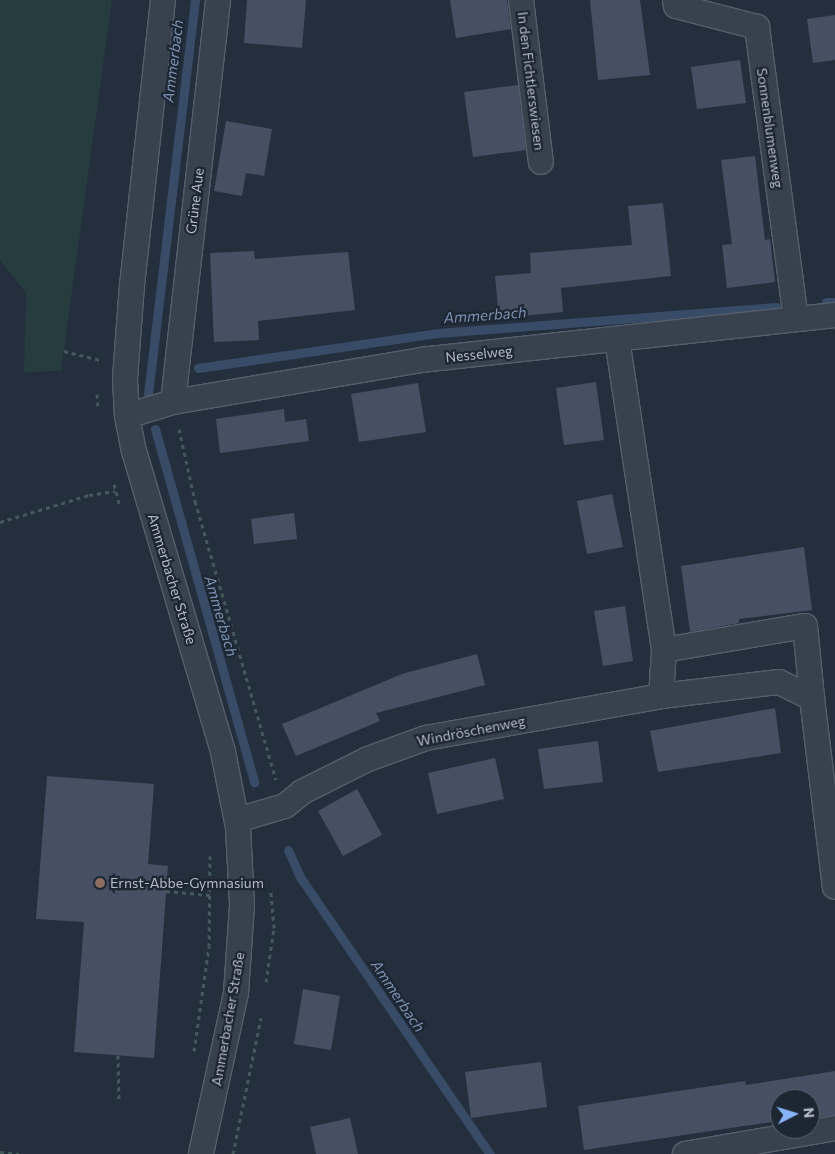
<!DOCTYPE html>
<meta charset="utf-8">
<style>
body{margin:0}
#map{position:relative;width:835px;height:1154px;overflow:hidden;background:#242f3e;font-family:Commissioner,sans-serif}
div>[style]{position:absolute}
.green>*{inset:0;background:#263c3f}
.stream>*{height:9px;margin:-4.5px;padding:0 4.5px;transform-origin:4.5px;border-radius:4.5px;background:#394c67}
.building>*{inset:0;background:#455162}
.path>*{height:3px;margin-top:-1.5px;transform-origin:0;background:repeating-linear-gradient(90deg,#44595c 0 4px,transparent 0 8px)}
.roads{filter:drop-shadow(1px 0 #565f6c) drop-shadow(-1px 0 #565f6c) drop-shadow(0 1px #565f6c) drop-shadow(0 -1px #565f6c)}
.minor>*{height:24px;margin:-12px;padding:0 12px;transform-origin:12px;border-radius:12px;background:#38414e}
.dots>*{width:14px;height:14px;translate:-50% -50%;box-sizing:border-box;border:2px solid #1d2633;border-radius:50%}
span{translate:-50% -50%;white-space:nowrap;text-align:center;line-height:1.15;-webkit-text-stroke:4.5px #1d2633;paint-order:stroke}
.street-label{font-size:14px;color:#b4bcc9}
.poi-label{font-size:14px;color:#b4bcc9}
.left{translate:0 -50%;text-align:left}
.water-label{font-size:15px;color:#7c92b1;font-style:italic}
.north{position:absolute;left:770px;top:1089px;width:50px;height:50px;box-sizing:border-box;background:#1d2633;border:1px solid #59626f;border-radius:50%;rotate:85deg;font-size:14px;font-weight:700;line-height:20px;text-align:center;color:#b4bcc9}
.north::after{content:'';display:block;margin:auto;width:18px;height:22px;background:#8ab4f8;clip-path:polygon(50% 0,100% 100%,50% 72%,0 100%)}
</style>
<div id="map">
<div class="green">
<i style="clip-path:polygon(0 0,112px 0,61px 371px,24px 372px,26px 293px,0 260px)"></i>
</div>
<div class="stream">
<i style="left:826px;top:302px;width:9px"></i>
<i style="left:198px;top:368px;width:243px;rotate:-8.3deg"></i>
<i style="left:438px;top:333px;width:339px;rotate:-4.4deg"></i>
<i style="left:148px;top:394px;width:397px;rotate:-83.2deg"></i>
<i style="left:155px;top:429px;width:367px;rotate:74.3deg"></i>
<i style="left:288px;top:850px;width:30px;rotate:66deg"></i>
<i style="left:300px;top:877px;width:336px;rotate:55.6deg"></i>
</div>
<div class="building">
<i style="clip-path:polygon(247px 0,306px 0,302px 48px,244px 43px)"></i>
<i style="clip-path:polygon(450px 0,507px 0,511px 29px,456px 38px)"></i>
<i style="clip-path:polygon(590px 0,640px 0,650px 75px,598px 80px)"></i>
<i style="clip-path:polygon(835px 15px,835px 60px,813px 63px,807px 19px)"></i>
<i style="clip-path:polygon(740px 60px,746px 103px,697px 109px,691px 67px)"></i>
<i style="clip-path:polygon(518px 85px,526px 150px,473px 157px,464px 92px)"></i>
<i style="clip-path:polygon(226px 121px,272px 129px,264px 176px,246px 173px,242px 196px,214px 191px)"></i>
<i style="clip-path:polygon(755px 156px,765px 240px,770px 239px,775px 282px,727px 288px,722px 245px,732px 244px,721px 160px)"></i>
<i style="clip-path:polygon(663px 203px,671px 276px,561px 288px,563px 312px,499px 318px,495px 276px,531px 273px,530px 253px,632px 245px,628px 206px)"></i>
<i style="clip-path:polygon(254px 251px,255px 259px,348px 252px,355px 310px,258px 321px,259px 340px,214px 342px,210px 253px)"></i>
<i style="clip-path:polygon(596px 382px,604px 440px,564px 445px,556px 388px)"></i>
<i style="clip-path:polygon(418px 383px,426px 432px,359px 442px,351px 394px)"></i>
<i style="clip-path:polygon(284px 409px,285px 422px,306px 419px,309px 441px,220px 453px,216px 419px)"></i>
<i style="clip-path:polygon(612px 494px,623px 547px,587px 554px,577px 501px)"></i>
<i style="clip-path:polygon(294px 513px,297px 539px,254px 544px,251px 519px)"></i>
<i style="clip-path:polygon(804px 547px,812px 610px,739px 619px,739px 623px,690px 632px,681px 566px)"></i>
<i style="clip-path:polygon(625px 606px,633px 661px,603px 666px,594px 611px)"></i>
<i style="clip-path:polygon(477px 654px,485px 685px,376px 713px,380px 721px,296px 756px,282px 724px,402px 674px)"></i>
<i style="clip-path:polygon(775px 708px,781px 753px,658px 772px,650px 731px)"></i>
<i style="clip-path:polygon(598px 741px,603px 782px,544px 789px,538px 749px)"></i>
<i style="clip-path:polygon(495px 758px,504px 799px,437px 814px,428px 773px)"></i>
<i style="clip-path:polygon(47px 776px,154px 784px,148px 864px,168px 866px,154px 1058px,74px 1052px,84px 922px,36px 919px)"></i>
<i style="clip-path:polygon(357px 789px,382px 835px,343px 856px,318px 811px)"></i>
<i style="clip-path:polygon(303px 989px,340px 996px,331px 1050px,294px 1044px)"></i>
<i style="clip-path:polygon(541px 1062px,547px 1107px,471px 1118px,465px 1072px)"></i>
<i style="clip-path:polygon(835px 1071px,835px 1115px,810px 1118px,810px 1099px,780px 1099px,780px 1124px,778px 1121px,584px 1150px,578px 1106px,745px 1081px,746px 1085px)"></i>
<i style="clip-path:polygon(350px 1118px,358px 1154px,316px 1154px,310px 1127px)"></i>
</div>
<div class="path">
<i style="left:64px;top:351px;width:38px;rotate:14deg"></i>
<i style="left:97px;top:394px;width:16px;rotate:86deg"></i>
<i style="left:179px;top:429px;width:74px;rotate:77.5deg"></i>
<i style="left:195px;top:501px;width:290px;rotate:73.8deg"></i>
<i style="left:114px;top:484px;width:20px;rotate:75deg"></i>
<i style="left:0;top:522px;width:93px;rotate:-16.9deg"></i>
<i style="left:89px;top:495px;width:26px;rotate:-9deg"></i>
<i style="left:166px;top:891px;width:44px;rotate:5.2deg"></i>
<i style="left:266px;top:982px;width:55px;rotate:-81.6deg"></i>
<i style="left:274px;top:928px;width:37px;rotate:-95deg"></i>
<i style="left:194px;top:1051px;width:105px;rotate:-81.8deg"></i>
<i style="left:209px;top:947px;width:91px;rotate:-89.4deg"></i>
<i style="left:118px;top:1055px;width:46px;rotate:88.8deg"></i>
<i style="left:0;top:1152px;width:19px;rotate:6deg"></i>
<i style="left:233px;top:1154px;width:139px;rotate:-78.4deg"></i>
</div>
<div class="roads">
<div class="minor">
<i style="left:163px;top:0;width:287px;rotate:96.2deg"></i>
<i style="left:132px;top:285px;width:94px;rotate:94.3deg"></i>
<i style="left:125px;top:379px;width:37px;rotate:87deg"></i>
<i style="left:127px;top:416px;width:36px;rotate:79deg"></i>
<i style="left:134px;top:451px;width:314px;rotate:73.5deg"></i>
<i style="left:223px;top:752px;width:77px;rotate:78.8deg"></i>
<i style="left:238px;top:828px;width:77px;rotate:87deg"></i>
<i style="left:242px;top:905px;width:88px;rotate:93.9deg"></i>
<i style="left:236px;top:993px;width:165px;rotate:102.3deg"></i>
<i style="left:521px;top:0;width:163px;rotate:83deg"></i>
<i style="left:675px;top:0;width:6px;rotate:81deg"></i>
<i style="left:676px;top:6px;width:84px;rotate:14.5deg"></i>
<i style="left:757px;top:27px;width:294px;rotate:82.4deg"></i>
<i style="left:617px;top:339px;width:315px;rotate:81.4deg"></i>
<i style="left:664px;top:650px;width:46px;rotate:93.7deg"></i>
<i style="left:173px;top:402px;width:405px;rotate:-83.6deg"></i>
<i style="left:127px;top:416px;width:48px;rotate:-16.9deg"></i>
<i style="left:173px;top:402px;width:252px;rotate:-9.6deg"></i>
<i style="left:421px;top:360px;width:416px;rotate:-6.2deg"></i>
<i style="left:664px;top:650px;width:143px;rotate:-9.7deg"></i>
<i style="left:805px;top:626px;width:72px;rotate:84.4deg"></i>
<i style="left:237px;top:820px;width:50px;rotate:-16.3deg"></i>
<i style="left:285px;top:806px;width:22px;rotate:-39deg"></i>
<i style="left:302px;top:792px;width:74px;rotate:-26.6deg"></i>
<i style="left:368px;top:759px;width:62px;rotate:-19.9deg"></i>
<i style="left:426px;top:738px;width:239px;rotate:-10.1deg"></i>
<i style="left:661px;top:696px;width:119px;rotate:-6.8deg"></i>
<i style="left:779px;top:682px;width:37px;rotate:26deg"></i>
<i style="left:812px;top:698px;width:190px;rotate:83.1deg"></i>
<i style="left:685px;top:1154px;width:152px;rotate:-9.8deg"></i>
</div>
</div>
<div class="dots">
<i style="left:100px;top:883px;background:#8d6e63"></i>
</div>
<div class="street-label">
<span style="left:531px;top:81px;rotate:83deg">In den Fichtlerswiesen</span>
<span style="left:770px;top:128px;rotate:82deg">Sonnenblumenweg</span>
<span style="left:195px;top:201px;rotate:-83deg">Grüne Aue</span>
<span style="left:479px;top:354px;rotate:-6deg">Nesselweg</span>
<span style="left:172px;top:579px;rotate:73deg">Ammerbacher Straße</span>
<span style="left:471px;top:731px;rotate:-11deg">Windröschenweg</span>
<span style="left:228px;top:1019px;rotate:-80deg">Ammerbacher Straße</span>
</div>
<div class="poi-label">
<span class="left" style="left:110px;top:883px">Ernst-Abbe-Gymnasium</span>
</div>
<div class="water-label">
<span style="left:173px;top:61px;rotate:-83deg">Ammerbach</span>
<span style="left:485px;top:315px;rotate:-4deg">Ammerbach</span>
<span style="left:221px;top:616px;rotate:74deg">Ammerbach</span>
<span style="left:398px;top:996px;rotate:56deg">Ammerbach</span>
</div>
<div class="north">N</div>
</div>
